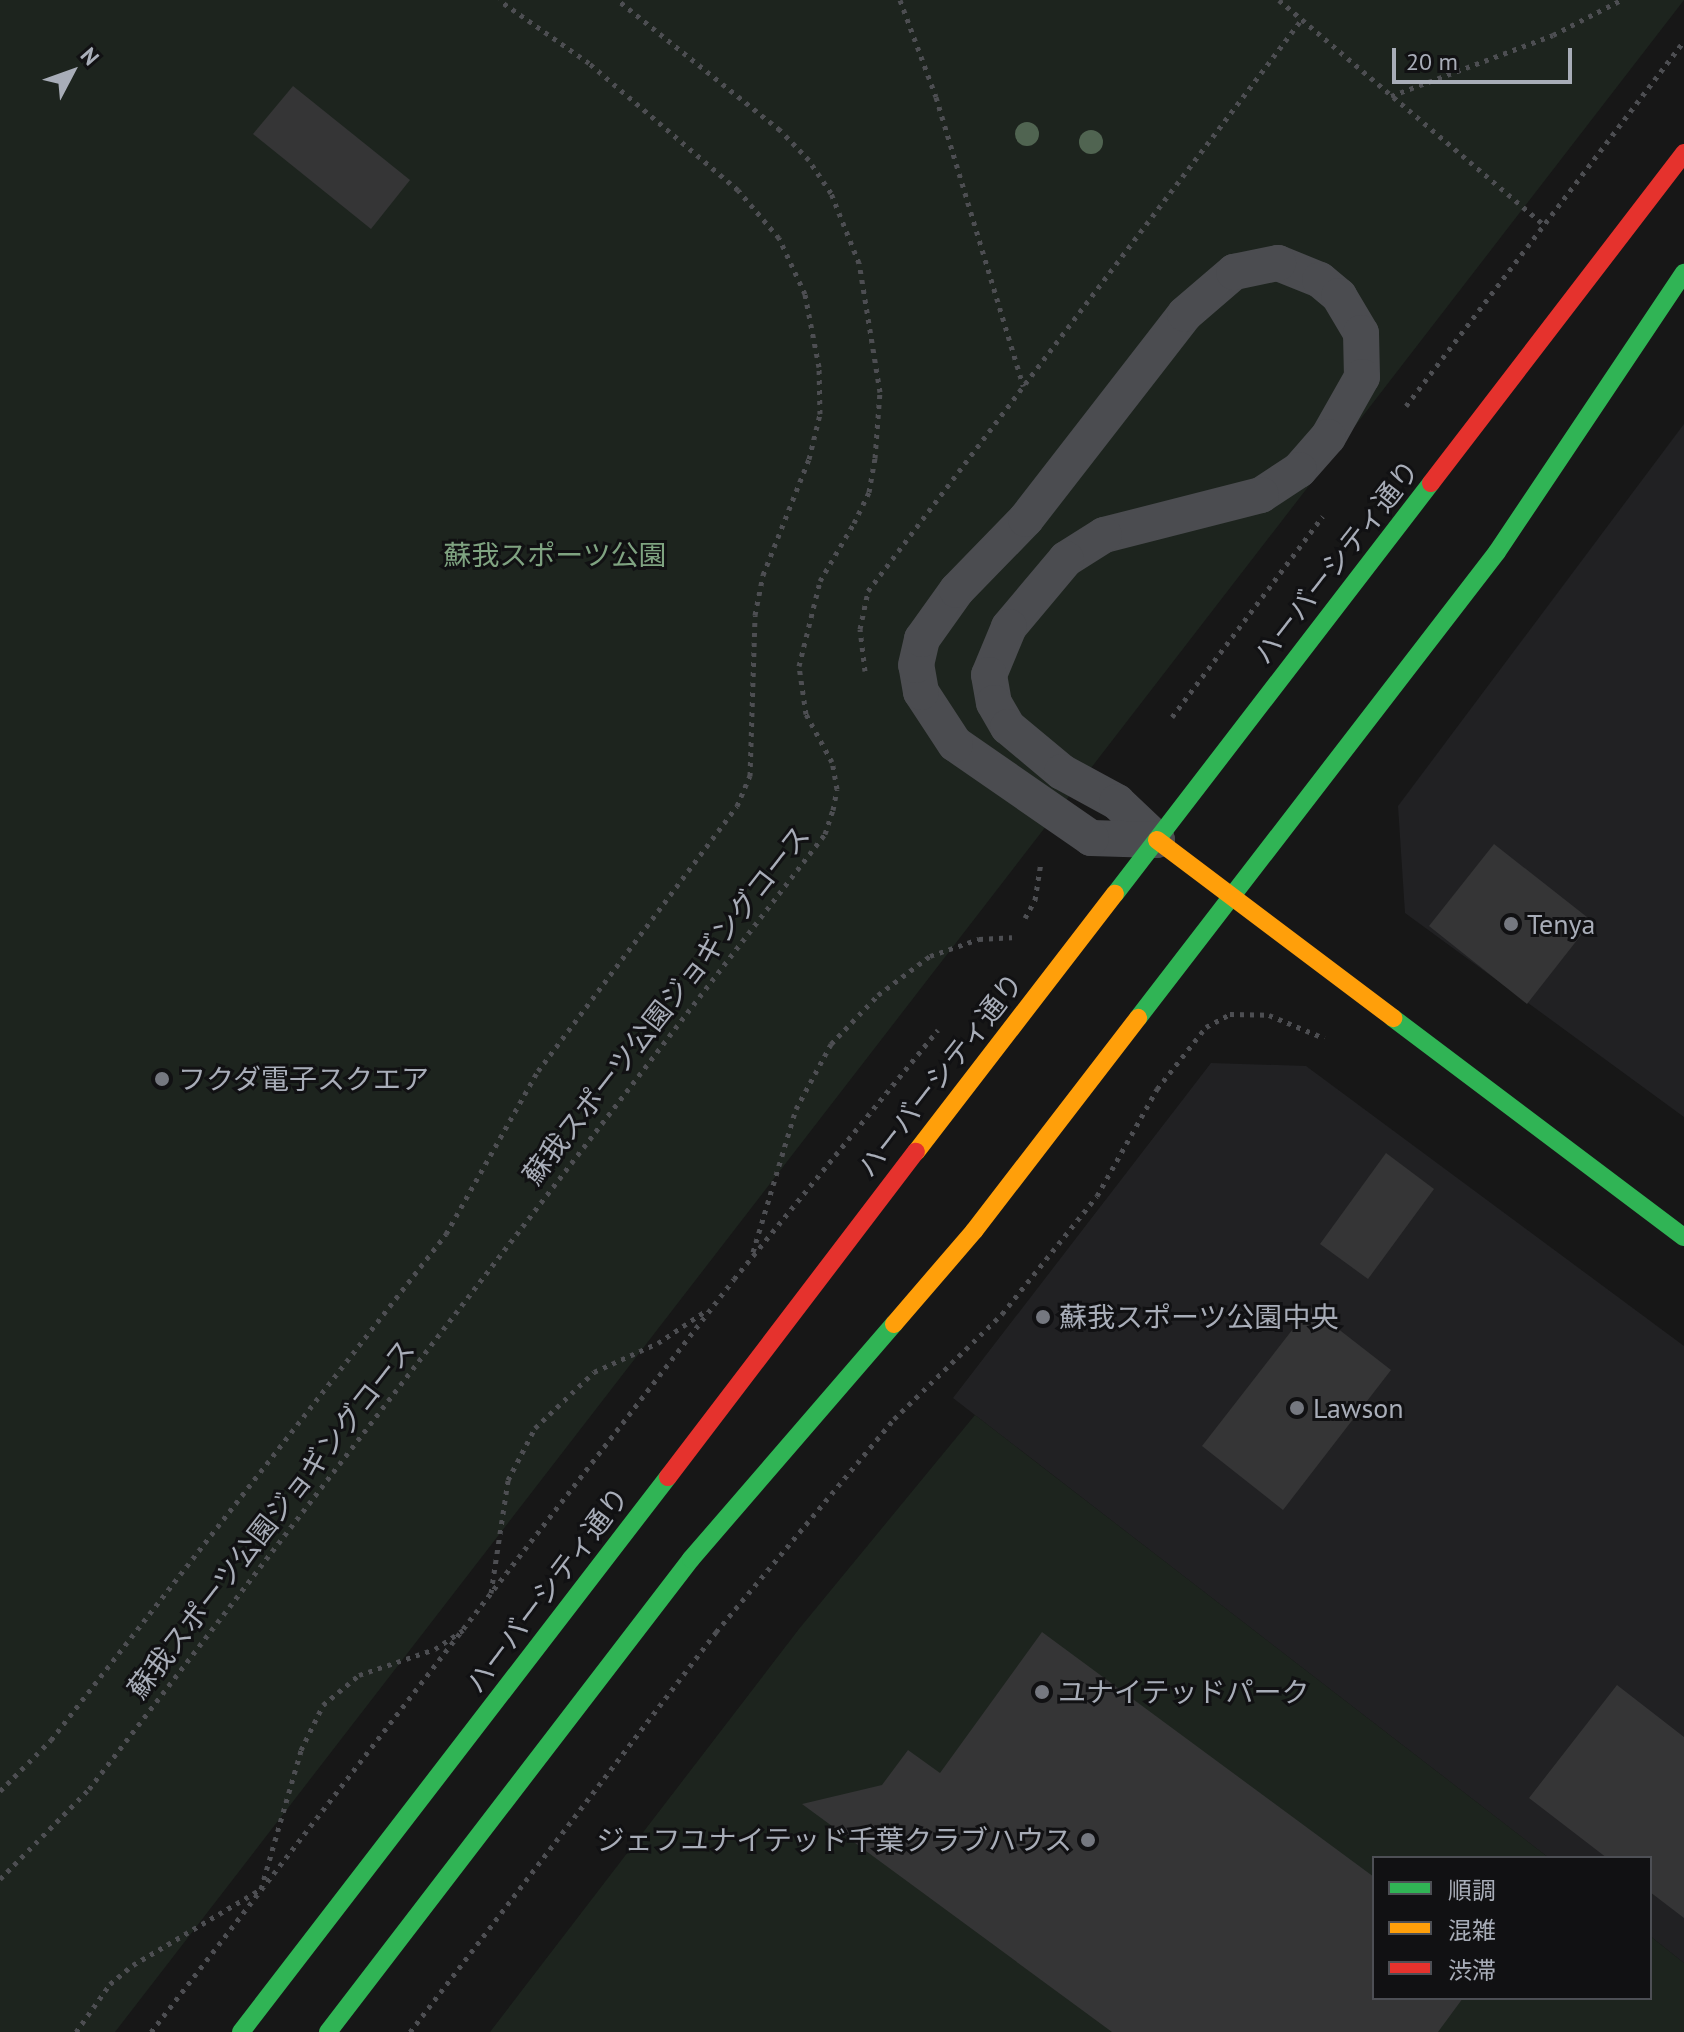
<!DOCTYPE html>
<meta charset="utf-8">
<style>
body{margin:0}
#map{position:relative;width:1684px;height:2032px;overflow:hidden;background:#171717;font-family:"PT Sans","Noto Sans JP",sans-serif}
div>[style]{position:absolute}
.built>*{inset:0;background:#212123}
.green>*{inset:0;background:#1d241e}
.building>*{inset:0;background:#353536}
.path>*{height:5px;margin-top:-2.5px;transform-origin:0;background:repeating-linear-gradient(90deg,#4d4e52 0 4px,transparent 0 10px)}
.lane>*{height:36px;margin:-18px;padding:0 18px;transform-origin:18px;border-radius:18px;background:#4b4c50}
.fast>*{height:18px;margin:-9px;padding:0 9px;transform-origin:9px;border-radius:9px;background:#30b455}
.slow>*{height:18px;margin:-9px;padding:0 9px;transform-origin:9px;border-radius:9px;background:#ff9f0a}
.jam>*{height:18px;margin:-9px;padding:0 9px;transform-origin:9px;border-radius:9px;background:#e5322d}
.trees>*{width:24px;height:24px;margin:-12px;border-radius:50%;background:#506451}
.dots>*{width:22px;height:22px;translate:-50% -50%;box-sizing:border-box;border:4px solid #111113;border-radius:50%}
span{translate:-50% -50%;white-space:nowrap;text-align:center;line-height:1.15;-webkit-text-stroke:6px #111113;paint-order:stroke}
.park-label{font-size:28px;color:#7fa381}
.street-label{font-size:28px;color:#a8adb8}
.poi-label{font-size:28px;color:#a8adb8}
.left{translate:0 -50%;text-align:left}
.right{translate:-100% -50%;text-align:right}
.legend{position:absolute;left:1372px;top:1856px;width:280px;height:144px;box-sizing:border-box;background:#111113;border:2px solid #4d4f55;margin:0;padding:10px 14px;list-style:none;font-size:24px;color:#a8adb8}
.legend li{display:flex;align-items:center;gap:16px;height:40px}
.legend b{width:40px;border:2px solid #4d4f55}
.north{position:absolute;left:32px;top:32px;width:80px;height:80px;-webkit-text-stroke:6px #111113;paint-order:stroke;rotate:49deg;font-size:22px;font-weight:700;line-height:32px;text-align:center;color:#a8adb8}
.north::after{content:'';display:block;margin:auto;width:28px;height:36px;background:#a8adb8;clip-path:polygon(50% 0,100% 100%,50% 72%,0 100%)}
.scale{position:absolute;left:1392px;top:48px;width:180px;height:36px;box-sizing:border-box;border:4px solid #a8adb8;border-top:0;padding-left:10px;font-size:24px;line-height:28px;white-space:nowrap;color:#a8adb8;-webkit-text-stroke:6px #111113;paint-order:stroke}
</style>
<div id="map">
<div class="built">
<i style="clip-path:polygon(1684px 424px,1684px 1117px,1405px 913px,1398px 806px)"></i>
<i style="clip-path:polygon(1211px 1063px,1306px 1066px,1684px 1346px,1684px 1963px,1650px 1936px,1650px 1858px,1549px 1858px,953px 1398px)"></i>
</div>
<div class="green">
<i style="clip-path:polygon(0 0,1684px 0,115px 2032px,0 2032px)"></i>
<i style="clip-path:polygon(975px 1415px,1549px 1858px,1374px 1858px,1374px 1998px,1650px 1998px,1650px 1936px,1684px 1963px,1684px 2032px,490px 2032px,799px 1629px)"></i>
</div>
<div class="building">
<i style="clip-path:polygon(293px 86px,410px 180px,371px 229px,253px 134px)"></i>
<i style="clip-path:polygon(1494px 844px,1592px 921px,1527px 1004px,1429px 926px)"></i>
<i style="clip-path:polygon(1386px 1153px,1434px 1189px,1368px 1279px,1320px 1244px)"></i>
<i style="clip-path:polygon(1310px 1307px,1391px 1370px,1283px 1510px,1202px 1446px)"></i>
<i style="clip-path:polygon(1042px 1632px,1374px 1877px,1374px 1998px,1463px 1998px,1438px 2032px,1112px 2032px,802px 1804px,882px 1785px,908px 1750px,940px 1773px)"></i>
<i style="clip-path:polygon(1617px 1685px,1684px 1737px,1684px 1918px,1650px 1892px,1650px 1858px,1607px 1858px,1529px 1798px)"></i>
</div>
<div class="path">
<i style="left:900px;top:0;width:103px;rotate:69.6deg"></i>
<i style="left:936px;top:97px;width:302px;rotate:73.2deg"></i>
<i style="left:1279px;top:0;width:346px;rotate:40.3deg"></i>
<i style="left:1391px;top:96px;width:173px;rotate:-20.6deg"></i>
<i style="left:1553px;top:35px;width:76px;rotate:-27.2deg"></i>
<i style="left:1406px;top:406px;width:459px;rotate:-52.7deg"></i>
<i style="left:865px;top:671px;width:42px;rotate:-96.8deg"></i>
<i style="left:860px;top:629px;width:39px;rotate:-78deg"></i>
<i style="left:868px;top:591px;width:718px;rotate:-52.81deg"></i>
<i style="left:1172px;top:717px;width:251px;rotate:-53.1deg"></i>
<i style="left:1025px;top:918px;width:21px;rotate:-61deg"></i>
<i style="left:1035px;top:900px;width:37px;rotate:-81deg"></i>
<i style="left:753px;top:1252px;width:149px;rotate:-73.3deg"></i>
<i style="left:796px;top:1109px;width:74px;rotate:-61.7deg"></i>
<i style="left:831px;top:1044px;width:68px;rotate:-46.2deg"></i>
<i style="left:878px;top:995px;width:65px;rotate:-36.9deg"></i>
<i style="left:930px;top:956px;width:52px;rotate:-19.1deg"></i>
<i style="left:979px;top:939px;width:33px;rotate:-3deg"></i>
<i style="left:491px;top:1593px;width:114px;rotate:-81.4deg"></i>
<i style="left:508px;top:1480px;width:59px;rotate:-62.6deg"></i>
<i style="left:535px;top:1428px;width:81px;rotate:-43.5deg"></i>
<i style="left:594px;top:1372px;width:70px;rotate:-24.4deg"></i>
<i style="left:658px;top:1343px;width:59px;rotate:-34deg"></i>
<i style="left:0;top:1791px;width:72px;rotate:-45deg"></i>
<i style="left:51px;top:1740px;width:642px;rotate:-52.02deg"></i>
<i style="left:446px;top:1234px;width:187px;rotate:-60.6deg"></i>
<i style="left:538px;top:1071px;width:331px;rotate:-53.1deg"></i>
<i style="left:737px;top:806px;width:33px;rotate:-67deg"></i>
<i style="left:750px;top:776px;width:161px;rotate:-88.2deg"></i>
<i style="left:755px;top:615px;width:41px;rotate:-78.7deg"></i>
<i style="left:763px;top:575px;width:125px;rotate:-68.4deg"></i>
<i style="left:809px;top:459px;width:46px;rotate:-76.3deg"></i>
<i style="left:820px;top:414px;width:47px;rotate:-91.2deg"></i>
<i style="left:819px;top:367px;width:74px;rotate:-100.9deg"></i>
<i style="left:805px;top:294px;width:62px;rotate:-114.9deg"></i>
<i style="left:779px;top:238px;width:63px;rotate:-130.5deg"></i>
<i style="left:738px;top:190px;width:196px;rotate:-139.6deg"></i>
<i style="left:589px;top:63px;width:110px;rotate:-145deg"></i>
<i style="left:0;top:1879px;width:127px;rotate:-45.3deg"></i>
<i style="left:89px;top:1789px;width:1206px;rotate:-52.38deg"></i>
<i style="left:825px;top:834px;width:25px;rotate:-72deg"></i>
<i style="left:833px;top:810px;width:21px;rotate:-79deg"></i>
<i style="left:837px;top:789px;width:27px;rotate:-100deg"></i>
<i style="left:832px;top:762px;width:55px;rotate:-118.4deg"></i>
<i style="left:806px;top:714px;width:49px;rotate:-98.3deg"></i>
<i style="left:799px;top:666px;width:88px;rotate:-76.1deg"></i>
<i style="left:820px;top:581px;width:67px;rotate:-59.6deg"></i>
<i style="left:854px;top:523px;width:34px;rotate:-64deg"></i>
<i style="left:869px;top:492px;width:35px;rotate:-80deg"></i>
<i style="left:875px;top:458px;width:66px;rotate:-85.7deg"></i>
<i style="left:880px;top:392px;width:131px;rotate:-99.2deg"></i>
<i style="left:859px;top:263px;width:75px;rotate:-111.8deg"></i>
<i style="left:831px;top:193px;width:40px;rotate:-124deg"></i>
<i style="left:809px;top:160px;width:42px;rotate:-134deg"></i>
<i style="left:780px;top:130px;width:208px;rotate:-141.3deg"></i>
<i style="left:76px;top:2032px;width:59px;rotate:-54.7deg"></i>
<i style="left:110px;top:1984px;width:30px;rotate:-40deg"></i>
<i style="left:133px;top:1965px;width:149px;rotate:-30.7deg"></i>
<i style="left:261px;top:1889px;width:145px;rotate:-73.9deg"></i>
<i style="left:301px;top:1750px;width:50px;rotate:-63.9deg"></i>
<i style="left:323px;top:1705px;width:47px;rotate:-39.8deg"></i>
<i style="left:359px;top:1675px;width:80px;rotate:-18.9deg"></i>
<i style="left:435px;top:1649px;width:34px;rotate:-34deg"></i>
<i style="left:151px;top:2032px;width:952px;rotate:-52.25deg"></i>
<i style="left:734px;top:1279px;width:322px;rotate:-50.7deg"></i>
<i style="left:410px;top:2032px;width:504px;rotate:-52.58deg"></i>
<i style="left:716px;top:1632px;width:278px;rotate:-50.1deg"></i>
<i style="left:894px;top:1419px;width:151px;rotate:-44.2deg"></i>
<i style="left:1002px;top:1314px;width:151px;rotate:-51.2deg"></i>
<i style="left:1097px;top:1196px;width:123px;rotate:-60.7deg"></i>
<i style="left:1157px;top:1089px;width:79px;rotate:-51.7deg"></i>
<i style="left:1206px;top:1027px;width:27px;rotate:-28deg"></i>
<i style="left:1230px;top:1014px;width:39px;rotate:1deg"></i>
<i style="left:1269px;top:1015px;width:60px;rotate:22.7deg"></i>
</div>
<div class="lane">
<i style="left:1278px;top:263px;width:45px;rotate:22deg"></i>
<i style="left:1320px;top:280px;width:25px;rotate:40deg"></i>
<i style="left:1339px;top:296px;width:43px;rotate:59.3deg"></i>
<i style="left:1361px;top:333px;width:44px;rotate:88.7deg"></i>
<i style="left:1362px;top:377px;width:69px;rotate:119.5deg"></i>
<i style="left:1328px;top:437px;width:44px;rotate:131.3deg"></i>
<i style="left:1299px;top:470px;width:45px;rotate:146.7deg"></i>
<i style="left:1261px;top:495px;width:162px;rotate:165.7deg"></i>
<i style="left:1104px;top:535px;width:45px;rotate:147.7deg"></i>
<i style="left:1066px;top:559px;width:89px;rotate:130deg"></i>
<i style="left:1009px;top:627px;width:52px;rotate:112.6deg"></i>
<i style="left:989px;top:675px;width:28px;rotate:80deg"></i>
<i style="left:994px;top:703px;width:28px;rotate:60deg"></i>
<i style="left:1008px;top:727px;width:70px;rotate:39.8deg"></i>
<i style="left:1062px;top:772px;width:63px;rotate:28.6deg"></i>
<i style="left:1117px;top:802px;width:55px;rotate:43.5deg"></i>
<i style="left:1157px;top:840px;width:66px;rotate:-178.3deg"></i>
<i style="left:1091px;top:838px;width:165px;rotate:-145.3deg"></i>
<i style="left:955px;top:744px;width:62px;rotate:-123.2deg"></i>
<i style="left:921px;top:692px;width:27px;rotate:-100deg"></i>
<i style="left:916px;top:665px;width:27px;rotate:-77deg"></i>
<i style="left:922px;top:639px;width:60px;rotate:-54.5deg"></i>
<i style="left:957px;top:590px;width:99px;rotate:-45.8deg"></i>
<i style="left:1026px;top:519px;width:259px;rotate:-52.2deg"></i>
<i style="left:1185px;top:314px;width:65px;rotate:-40.6deg"></i>
<i style="left:1234px;top:272px;width:45px;rotate:-11.6deg"></i>
</div>
<div class="fast">
<i style="left:1115px;top:894px;width:518px;rotate:-52.44deg"></i>
<i style="left:1138px;top:1018px;width:588px;rotate:-52.39deg"></i>
<i style="left:1497px;top:552px;width:336px;rotate:-56.2deg"></i>
<i style="left:1393px;top:1018px;width:364px;rotate:37deg"></i>
<i style="left:241px;top:2032px;width:700px;rotate:-52.43deg"></i>
<i style="left:328px;top:2032px;width:596px;rotate:-52.5deg"></i>
<i style="left:691px;top:1559px;width:311px;rotate:-49.2deg"></i>
</div>
<div class="slow">
<i style="left:1157px;top:840px;width:296px;rotate:37deg"></i>
<i style="left:916px;top:1152px;width:326px;rotate:-52.4deg"></i>
<i style="left:894px;top:1324px;width:123px;rotate:-49.3deg"></i>
<i style="left:974px;top:1231px;width:269px;rotate:-52.4deg"></i>
</div>
<div class="jam">
<i style="left:1431px;top:483px;width:416px;rotate:-52.5deg"></i>
<i style="left:668px;top:1477px;width:409px;rotate:-52.7deg"></i>
</div>
<div class="trees">
<i style="left:1027px;top:134px"></i>
<i style="left:1091px;top:142px"></i>
</div>
<div class="dots">
<i style="left:1511px;top:924px;background:#757880"></i>
<i style="left:162px;top:1079px;background:#757880"></i>
<i style="left:1043px;top:1317px;background:#757880"></i>
<i style="left:1297px;top:1408px;background:#757880"></i>
<i style="left:1042px;top:1692px;background:#757880"></i>
<i style="left:1088px;top:1840px;background:#757880"></i>
</div>
<div class="park-label">
<span style="left:555px;top:555px">蘇我スポーツ公園</span>
</div>
<div class="street-label">
<span style="left:1336px;top:562px;rotate:-52deg">ハーバーシティ通り</span>
<span style="left:666px;top:1005px;rotate:-52deg">蘇我スポーツ公園ジョギングコース</span>
<span style="left:940px;top:1075px;rotate:-52deg">ハーバーシティ通り</span>
<span style="left:271px;top:1519px;rotate:-52deg">蘇我スポーツ公園ジョギングコース</span>
<span style="left:547px;top:1590px;rotate:-53deg">ハーバーシティ通り</span>
</div>
<div class="poi-label">
<span class="left" style="left:1527px;top:924px">Tenya</span>
<span class="left" style="left:178px;top:1079px">フクダ電子スクエア</span>
<span class="left" style="left:1059px;top:1317px">蘇我スポーツ公園中央</span>
<span class="left" style="left:1313px;top:1408px">Lawson</span>
<span class="left" style="left:1058px;top:1692px">ユナイテッドパーク</span>
<span class="right" style="left:1072px;top:1840px">ジェフユナイテッド千葉クラブハウス</span>
</div>
<ul class="legend">
<li><b style="height:10px;background:#30b455"></b>順調</li>
<li><b style="height:10px;background:#ff9f0a"></b>混雑</li>
<li><b style="height:10px;background:#e5322d"></b>渋滞</li>
</ul>
<div class="north">N</div>
<div class="scale">20 m</div>
</div>
